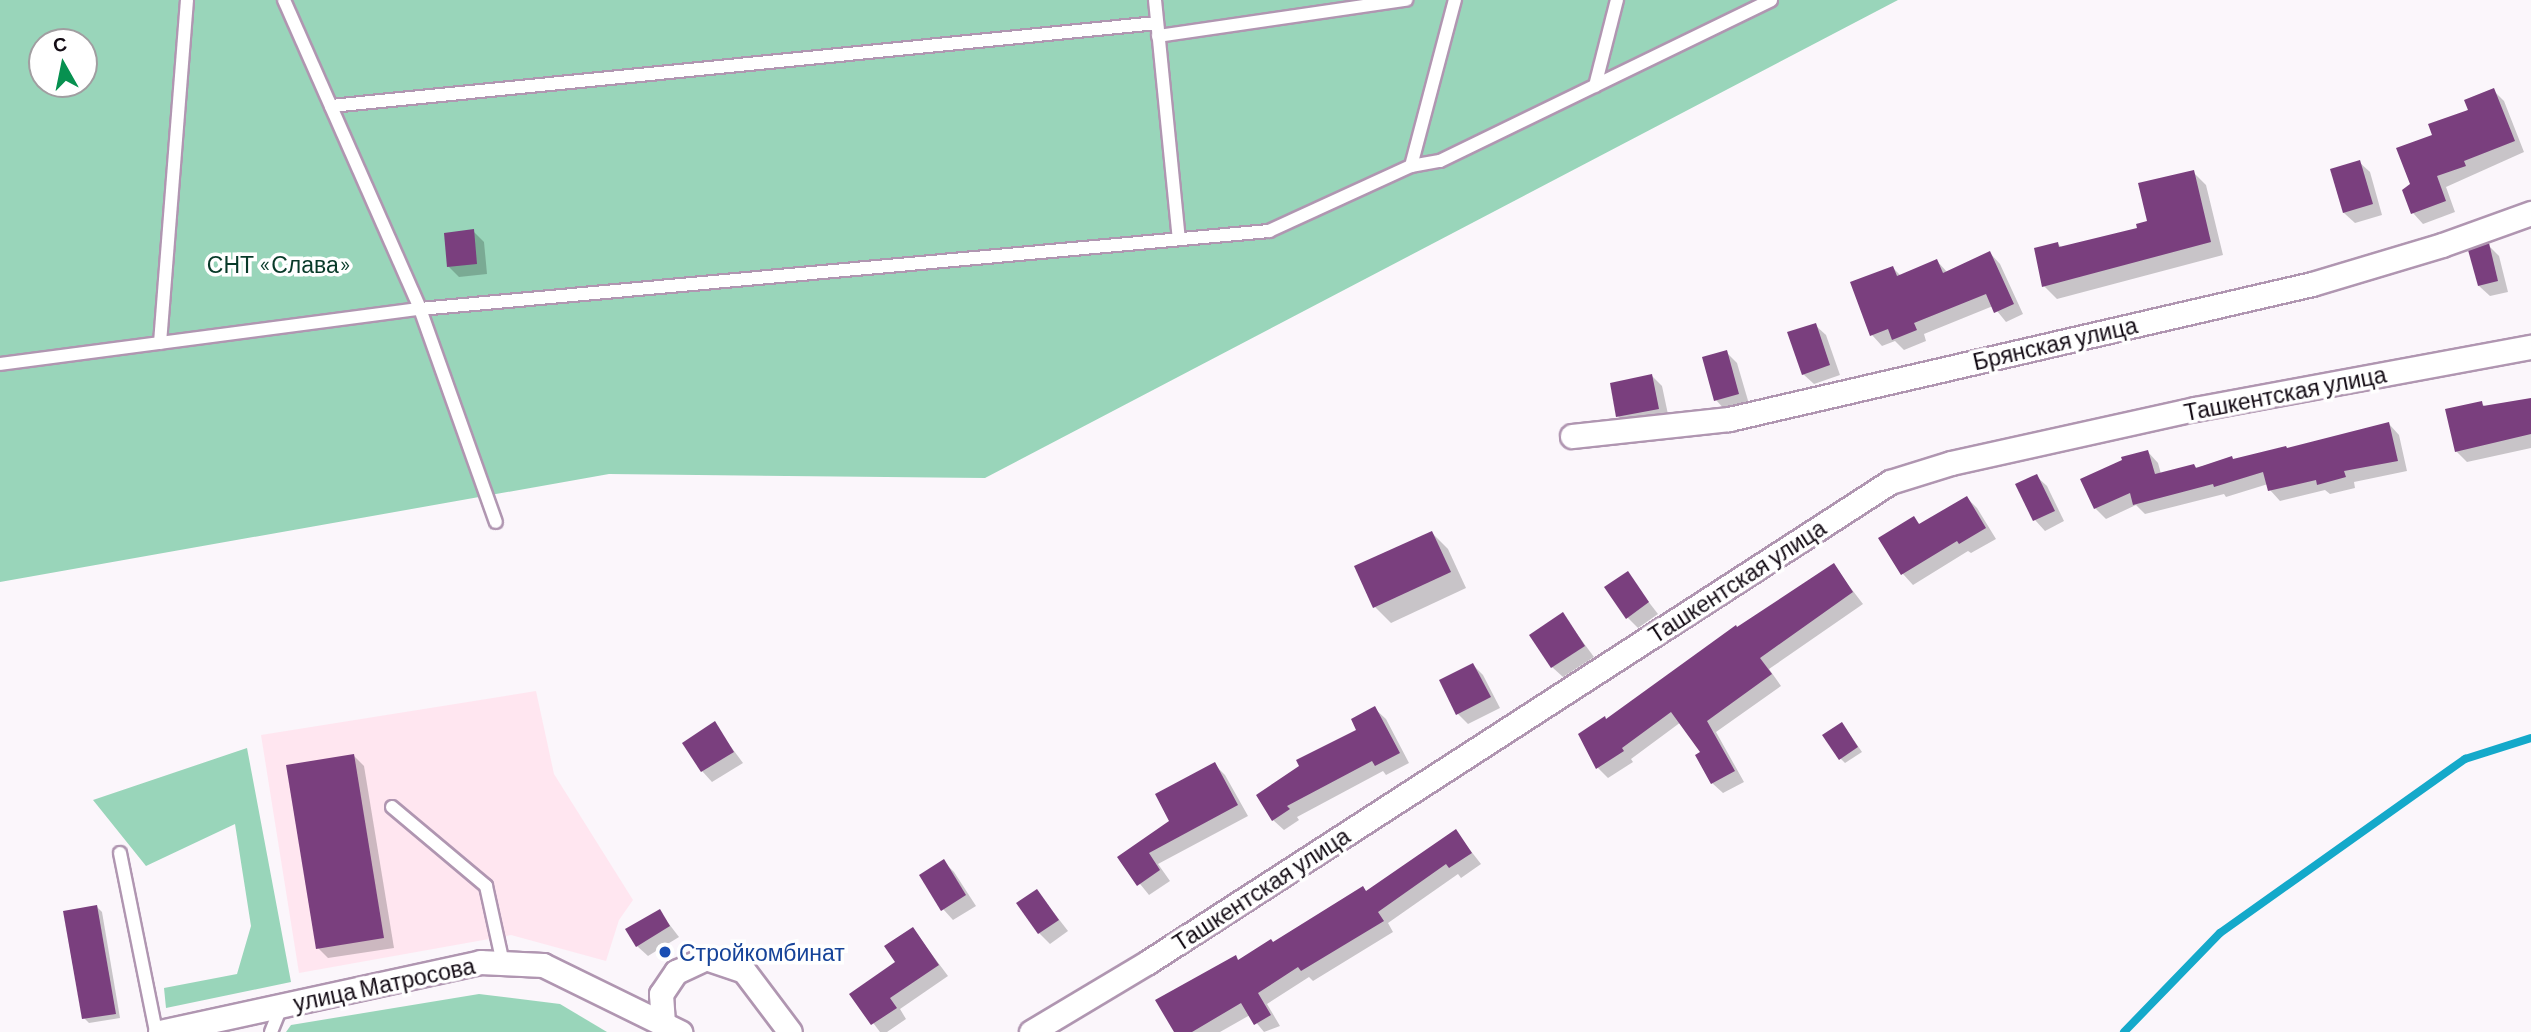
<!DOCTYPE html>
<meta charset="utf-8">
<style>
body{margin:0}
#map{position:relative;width:2531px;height:1032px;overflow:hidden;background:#fbf6fb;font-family:Barlow,sans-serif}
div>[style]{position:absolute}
.industrial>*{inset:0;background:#ffe6f0}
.green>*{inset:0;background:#99d5ba}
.shadow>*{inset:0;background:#0003}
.stream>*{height:8px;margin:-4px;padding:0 4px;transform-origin:4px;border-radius:4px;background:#14a9ca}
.building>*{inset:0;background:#7a3f7e}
.roads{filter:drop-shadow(2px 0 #b096b1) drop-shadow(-2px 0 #b096b1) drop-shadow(0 2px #b096b1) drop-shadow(0 -2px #b096b1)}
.service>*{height:12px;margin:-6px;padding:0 6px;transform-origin:6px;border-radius:6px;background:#fff}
.minor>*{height:23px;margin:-11.5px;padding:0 11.5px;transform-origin:11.5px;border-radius:11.5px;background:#fff}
.dots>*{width:19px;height:19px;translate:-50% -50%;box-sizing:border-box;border:4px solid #fff;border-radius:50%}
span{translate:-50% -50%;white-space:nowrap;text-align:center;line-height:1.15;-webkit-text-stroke:7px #fff;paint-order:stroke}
.park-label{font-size:23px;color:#083a29}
.street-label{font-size:23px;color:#140c15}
.transit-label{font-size:23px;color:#164399}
.left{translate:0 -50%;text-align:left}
.north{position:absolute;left:28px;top:28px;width:70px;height:70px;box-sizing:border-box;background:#fff;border:2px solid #a19ea1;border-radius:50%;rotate:351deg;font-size:19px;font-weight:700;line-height:28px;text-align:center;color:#140c15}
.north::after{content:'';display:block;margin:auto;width:24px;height:32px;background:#079150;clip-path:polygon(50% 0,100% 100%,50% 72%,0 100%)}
</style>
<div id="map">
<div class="industrial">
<i style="clip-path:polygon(536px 691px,554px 774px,633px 900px,619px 920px,606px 961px,511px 935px,299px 973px,261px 735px)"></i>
</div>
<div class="green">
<i style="clip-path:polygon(evenodd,0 0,1898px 0,985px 478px,609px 474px,0 582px,0 0,42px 42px,84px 42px,84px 84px,42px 84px,42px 42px)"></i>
<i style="clip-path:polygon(247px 748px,291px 982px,166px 1008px,164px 988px,237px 974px,251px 926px,235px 824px,146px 866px,93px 800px)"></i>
<i style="clip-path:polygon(479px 994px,560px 1004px,607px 1032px,286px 1032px,291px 1025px)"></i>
</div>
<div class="shadow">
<i style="clip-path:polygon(2493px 90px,2504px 101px,2524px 152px,2446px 187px,2455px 212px,2423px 224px,2413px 213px,2412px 185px,2434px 136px)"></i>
<i style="clip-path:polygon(2359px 162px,2370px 172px,2382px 215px,2355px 223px,2344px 213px)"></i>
<i style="clip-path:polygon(2193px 172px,2206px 185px,2223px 255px,2057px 299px,2044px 286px,2058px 244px,2062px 248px,2139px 229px,2149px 223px)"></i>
<i style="clip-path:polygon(473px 231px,484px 242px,487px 274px,459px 277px,448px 266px)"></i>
<i style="clip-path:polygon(2488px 245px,2499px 256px,2508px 292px,2490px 296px,2479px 286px)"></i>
<i style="clip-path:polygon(1990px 253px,2000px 264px,2023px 314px,2006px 322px,1993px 306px,1924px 334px,1926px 341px,1904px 350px,1895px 341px,1882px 346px,1872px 335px,1893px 268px,1901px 276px,1937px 261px,1948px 273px)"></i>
<i style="clip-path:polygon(1815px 325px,1826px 335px,1840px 375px,1814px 384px,1803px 374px)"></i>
<i style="clip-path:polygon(1726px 352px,1737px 363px,1749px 404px,1726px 411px,1716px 400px)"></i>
<i style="clip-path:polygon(1652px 376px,1662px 386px,1669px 419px,1629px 427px,1618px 416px)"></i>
<i style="clip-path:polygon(2531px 399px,2531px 448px,2467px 462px,2456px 451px,2481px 403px,2486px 407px)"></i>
<i style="clip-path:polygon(2389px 424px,2399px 435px,2407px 471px,2354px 482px,2355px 488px,2330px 494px,2325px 490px,2280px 501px,2270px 490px,2268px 484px,2226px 497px,2224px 494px,2145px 514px,2136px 505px,2106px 519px,2095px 508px,2082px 480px,2148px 452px,2158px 463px,2161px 474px,2288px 450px)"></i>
<i style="clip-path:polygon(2036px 476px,2047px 486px,2064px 521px,2045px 531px,2035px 520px)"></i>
<i style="clip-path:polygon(1967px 498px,1977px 508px,1996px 539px,1971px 553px,1968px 551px,1913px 585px,1903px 574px,1880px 538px,1913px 518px,1920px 525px)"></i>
<i style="clip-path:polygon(1432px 533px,1448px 549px,1466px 588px,1391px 623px,1375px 607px)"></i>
<i style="clip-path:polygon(1833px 565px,1863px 604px,1769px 669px,1781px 686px,1716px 732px,1744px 782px,1723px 793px,1712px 783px,1703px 752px,1681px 722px,1631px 759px,1633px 762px,1608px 778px,1598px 768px,1607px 721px)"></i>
<i style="clip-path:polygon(1627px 574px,1658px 614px,1638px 628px,1627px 617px)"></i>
<i style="clip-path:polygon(1563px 615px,1594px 657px,1563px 677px,1552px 667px)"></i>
<i style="clip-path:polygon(1473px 665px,1483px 675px,1500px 708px,1468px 724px,1458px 714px)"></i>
<i style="clip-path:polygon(1375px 709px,1386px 719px,1409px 763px,1386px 775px,1383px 771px,1297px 817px,1299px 820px,1284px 830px,1273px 820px,1358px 731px)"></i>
<i style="clip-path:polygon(714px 724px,743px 763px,712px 782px,702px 771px)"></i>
<i style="clip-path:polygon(1846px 729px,1862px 752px,1845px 763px,1840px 758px)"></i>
<i style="clip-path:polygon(354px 756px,364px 766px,394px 948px,328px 958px,318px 948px)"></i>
<i style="clip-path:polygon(1214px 764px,1225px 775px,1248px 816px,1158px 864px,1170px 881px,1149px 895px,1119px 858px,1172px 822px)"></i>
<i style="clip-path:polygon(1456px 832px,1481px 864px,1461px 878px,1458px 874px,1388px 923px,1393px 932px,1313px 981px,1309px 977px,1267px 1004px,1280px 1026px,1264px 1032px,1250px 1015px,1220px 1032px,1176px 1032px,1239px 962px,1367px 892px)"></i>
<i style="clip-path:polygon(944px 862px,954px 872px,976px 906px,953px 920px,943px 909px)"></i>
<i style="clip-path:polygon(1037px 891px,1068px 931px,1050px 944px,1039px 933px)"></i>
<i style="clip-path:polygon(97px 907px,102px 912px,120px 1018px,89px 1023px,84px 1018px)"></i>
<i style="clip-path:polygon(659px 911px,679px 937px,648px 956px,637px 946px)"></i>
<i style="clip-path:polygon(913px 929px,948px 976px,900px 1009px,906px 1019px,887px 1032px,880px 1032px,852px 995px,897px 963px)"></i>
</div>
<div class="stream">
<i style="left:2124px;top:1032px;width:138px;rotate:-45.9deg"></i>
<i style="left:2220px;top:933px;width:301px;rotate:-35.4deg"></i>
<i style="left:2465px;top:759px;width:69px;rotate:-17.7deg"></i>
</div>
<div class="building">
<i style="clip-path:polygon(2494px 88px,2515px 141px,2464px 161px,2466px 166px,2437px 176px,2446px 201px,2411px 214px,2402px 190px,2410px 184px,2396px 148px,2432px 135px,2428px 124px,2468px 110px,2464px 100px)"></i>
<i style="clip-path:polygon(2360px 160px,2373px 204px,2343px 213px,2330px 169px)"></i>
<i style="clip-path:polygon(2194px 170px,2211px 242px,2042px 287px,2034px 248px,2058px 242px,2059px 247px,2137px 228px,2136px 224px,2147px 221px,2138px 183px)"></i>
<i style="clip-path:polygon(474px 229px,477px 264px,447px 267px,444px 233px)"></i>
<i style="clip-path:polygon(2489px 243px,2498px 281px,2478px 286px,2468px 250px)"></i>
<i style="clip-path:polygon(1990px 251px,2014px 304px,1994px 313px,1986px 294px,1914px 323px,1917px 330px,1892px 340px,1888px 329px,1870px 336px,1850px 282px,1893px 266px,1897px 276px,1937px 259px,1943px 273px)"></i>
<i style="clip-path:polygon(1816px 323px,1830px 365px,1802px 375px,1787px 332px)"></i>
<i style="clip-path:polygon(1727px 350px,1739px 394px,1714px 401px,1702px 357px)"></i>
<i style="clip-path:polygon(1652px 374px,1659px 409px,1616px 417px,1610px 383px)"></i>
<i style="clip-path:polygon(2531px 398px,2531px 434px,2455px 452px,2445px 409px,2482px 401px,2483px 406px)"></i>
<i style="clip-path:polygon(2389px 422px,2398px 461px,2344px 471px,2346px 477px,2317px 485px,2316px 480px,2268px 491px,2263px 472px,2214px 487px,2213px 484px,2133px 505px,2130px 493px,2094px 509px,2080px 479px,2122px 460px,2121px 457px,2148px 450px,2155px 474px,2194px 464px,2196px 468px,2232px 456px,2233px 459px,2286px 446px,2287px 448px)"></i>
<i style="clip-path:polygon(2037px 474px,2055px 511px,2033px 521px,2015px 484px)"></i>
<i style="clip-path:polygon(1967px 496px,1986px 528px,1959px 544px,1957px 541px,1901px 575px,1878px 538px,1914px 516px,1919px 524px)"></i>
<i style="clip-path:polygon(1432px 531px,1451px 572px,1373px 608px,1354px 566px)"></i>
<i style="clip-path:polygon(1834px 563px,1853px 592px,1760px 658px,1772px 674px,1707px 721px,1735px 771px,1711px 784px,1695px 755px,1700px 752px,1671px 712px,1622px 748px,1624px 751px,1596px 769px,1578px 734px,1605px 716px,1606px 719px,1736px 625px,1737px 627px)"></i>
<i style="clip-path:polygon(1628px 571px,1649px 602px,1626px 619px,1604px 587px)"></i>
<i style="clip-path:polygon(1563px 612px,1585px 646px,1551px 668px,1529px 635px)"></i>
<i style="clip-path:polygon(1473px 663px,1491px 697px,1456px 715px,1439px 680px)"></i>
<i style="clip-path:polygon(1375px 706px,1400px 753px,1375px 766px,1372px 761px,1287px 806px,1290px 809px,1272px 821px,1256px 795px,1299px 766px,1296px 760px,1356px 730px,1351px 719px)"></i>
<i style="clip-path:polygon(715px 721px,734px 752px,701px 772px,682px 743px)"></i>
<i style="clip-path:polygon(1842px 722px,1858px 747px,1839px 760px,1822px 735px)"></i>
<i style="clip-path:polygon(354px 754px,384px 938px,316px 949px,286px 765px)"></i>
<i style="clip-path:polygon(1215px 762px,1238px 805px,1149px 853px,1160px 870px,1137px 886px,1117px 857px,1169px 821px,1155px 794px)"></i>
<i style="clip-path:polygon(1456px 829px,1472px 853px,1449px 868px,1446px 864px,1378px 912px,1384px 921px,1301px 971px,1298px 967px,1258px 993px,1271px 1015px,1254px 1025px,1241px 1003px,1192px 1032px,1174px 1032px,1155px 1000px,1236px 955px,1238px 960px,1271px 939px,1273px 942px,1363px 886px,1366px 891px)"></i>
<i style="clip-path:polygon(944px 859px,966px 895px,941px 911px,919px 875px)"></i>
<i style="clip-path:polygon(1037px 889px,1059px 920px,1038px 934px,1016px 903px)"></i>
<i style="clip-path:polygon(97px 905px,116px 1014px,82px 1019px,63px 911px)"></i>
<i style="clip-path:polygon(660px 909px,670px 926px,636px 947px,625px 929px)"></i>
<i style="clip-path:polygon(913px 927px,939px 965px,890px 998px,897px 1008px,871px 1025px,849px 994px,895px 962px,884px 946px)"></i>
</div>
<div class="roads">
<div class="service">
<i style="left:284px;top:0;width:338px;rotate:66.2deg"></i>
<i style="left:420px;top:309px;width:226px;rotate:70.4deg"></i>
<i style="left:1155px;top:0;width:240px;rotate:84.3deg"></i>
<i style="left:1158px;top:36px;width:251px;rotate:-8.3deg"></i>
<i style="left:1595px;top:86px;width:89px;rotate:-75.7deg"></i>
<i style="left:331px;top:106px;width:830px;rotate:-5.74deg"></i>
<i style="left:1411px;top:166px;width:29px;rotate:-10deg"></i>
<i style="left:1440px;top:161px;width:368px;rotate:-25.9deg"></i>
<i style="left:160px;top:343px;width:344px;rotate:-85.5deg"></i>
<i style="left:0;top:364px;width:424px;rotate:-7.5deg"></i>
<i style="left:420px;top:309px;width:853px;rotate:-5.25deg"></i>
<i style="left:1269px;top:231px;width:156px;rotate:-24.6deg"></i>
<i style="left:1411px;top:166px;width:172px;rotate:-75.2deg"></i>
<i style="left:392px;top:807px;width:123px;rotate:40deg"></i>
<i style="left:486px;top:886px;width:79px;rotate:77.6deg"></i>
<i style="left:120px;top:853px;width:183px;rotate:78.6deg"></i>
<i style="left:271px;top:1032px;width:29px;rotate:-68deg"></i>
</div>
<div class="minor">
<i style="left:1572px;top:436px;width:158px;rotate:-6.2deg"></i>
<i style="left:1729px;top:419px;width:598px;rotate:-13.04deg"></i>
<i style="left:2312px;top:284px;width:136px;rotate:-16.7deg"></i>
<i style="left:2442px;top:245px;width:95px;rotate:-19.8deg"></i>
<i style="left:663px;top:1023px;width:29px;rotate:-94deg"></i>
<i style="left:661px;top:994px;width:27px;rotate:-56deg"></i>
<i style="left:676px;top:972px;width:33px;rotate:-25deg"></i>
<i style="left:706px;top:958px;width:40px;rotate:18.9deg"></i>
<i style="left:744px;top:971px;width:76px;rotate:53deg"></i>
<i style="left:160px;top:1032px;width:328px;rotate:-12.3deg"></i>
<i style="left:480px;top:962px;width:63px;rotate:2.7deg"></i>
<i style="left:543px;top:965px;width:153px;rotate:26.1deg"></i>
<i style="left:1031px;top:1032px;width:136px;rotate:-30.9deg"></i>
<i style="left:1148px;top:962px;width:884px;rotate:-32.9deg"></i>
<i style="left:1890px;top:482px;width:64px;rotate:-17.3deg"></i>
<i style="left:1951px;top:463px;width:250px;rotate:-12.5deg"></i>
<i style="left:2195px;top:409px;width:342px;rotate:-10.5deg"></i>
</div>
</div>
<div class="dots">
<i style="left:665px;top:952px;background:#1a4fb4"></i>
</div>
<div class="park-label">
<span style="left:279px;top:264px">СНТ «Слава»</span>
</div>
<div class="street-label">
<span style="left:2055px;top:343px;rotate:-13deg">Брянская улица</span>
<span style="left:2285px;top:393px;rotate:-11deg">Ташкентская улица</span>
<span style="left:1737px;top:581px;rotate:-33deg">Ташкентская улица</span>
<span style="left:1261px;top:889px;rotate:-33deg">Ташкентская улица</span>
<span style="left:384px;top:984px;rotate:-12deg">улица Матросова</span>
</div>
<div class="transit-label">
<span class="left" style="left:679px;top:952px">Стройкомбинат</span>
</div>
<div class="north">С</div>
</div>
